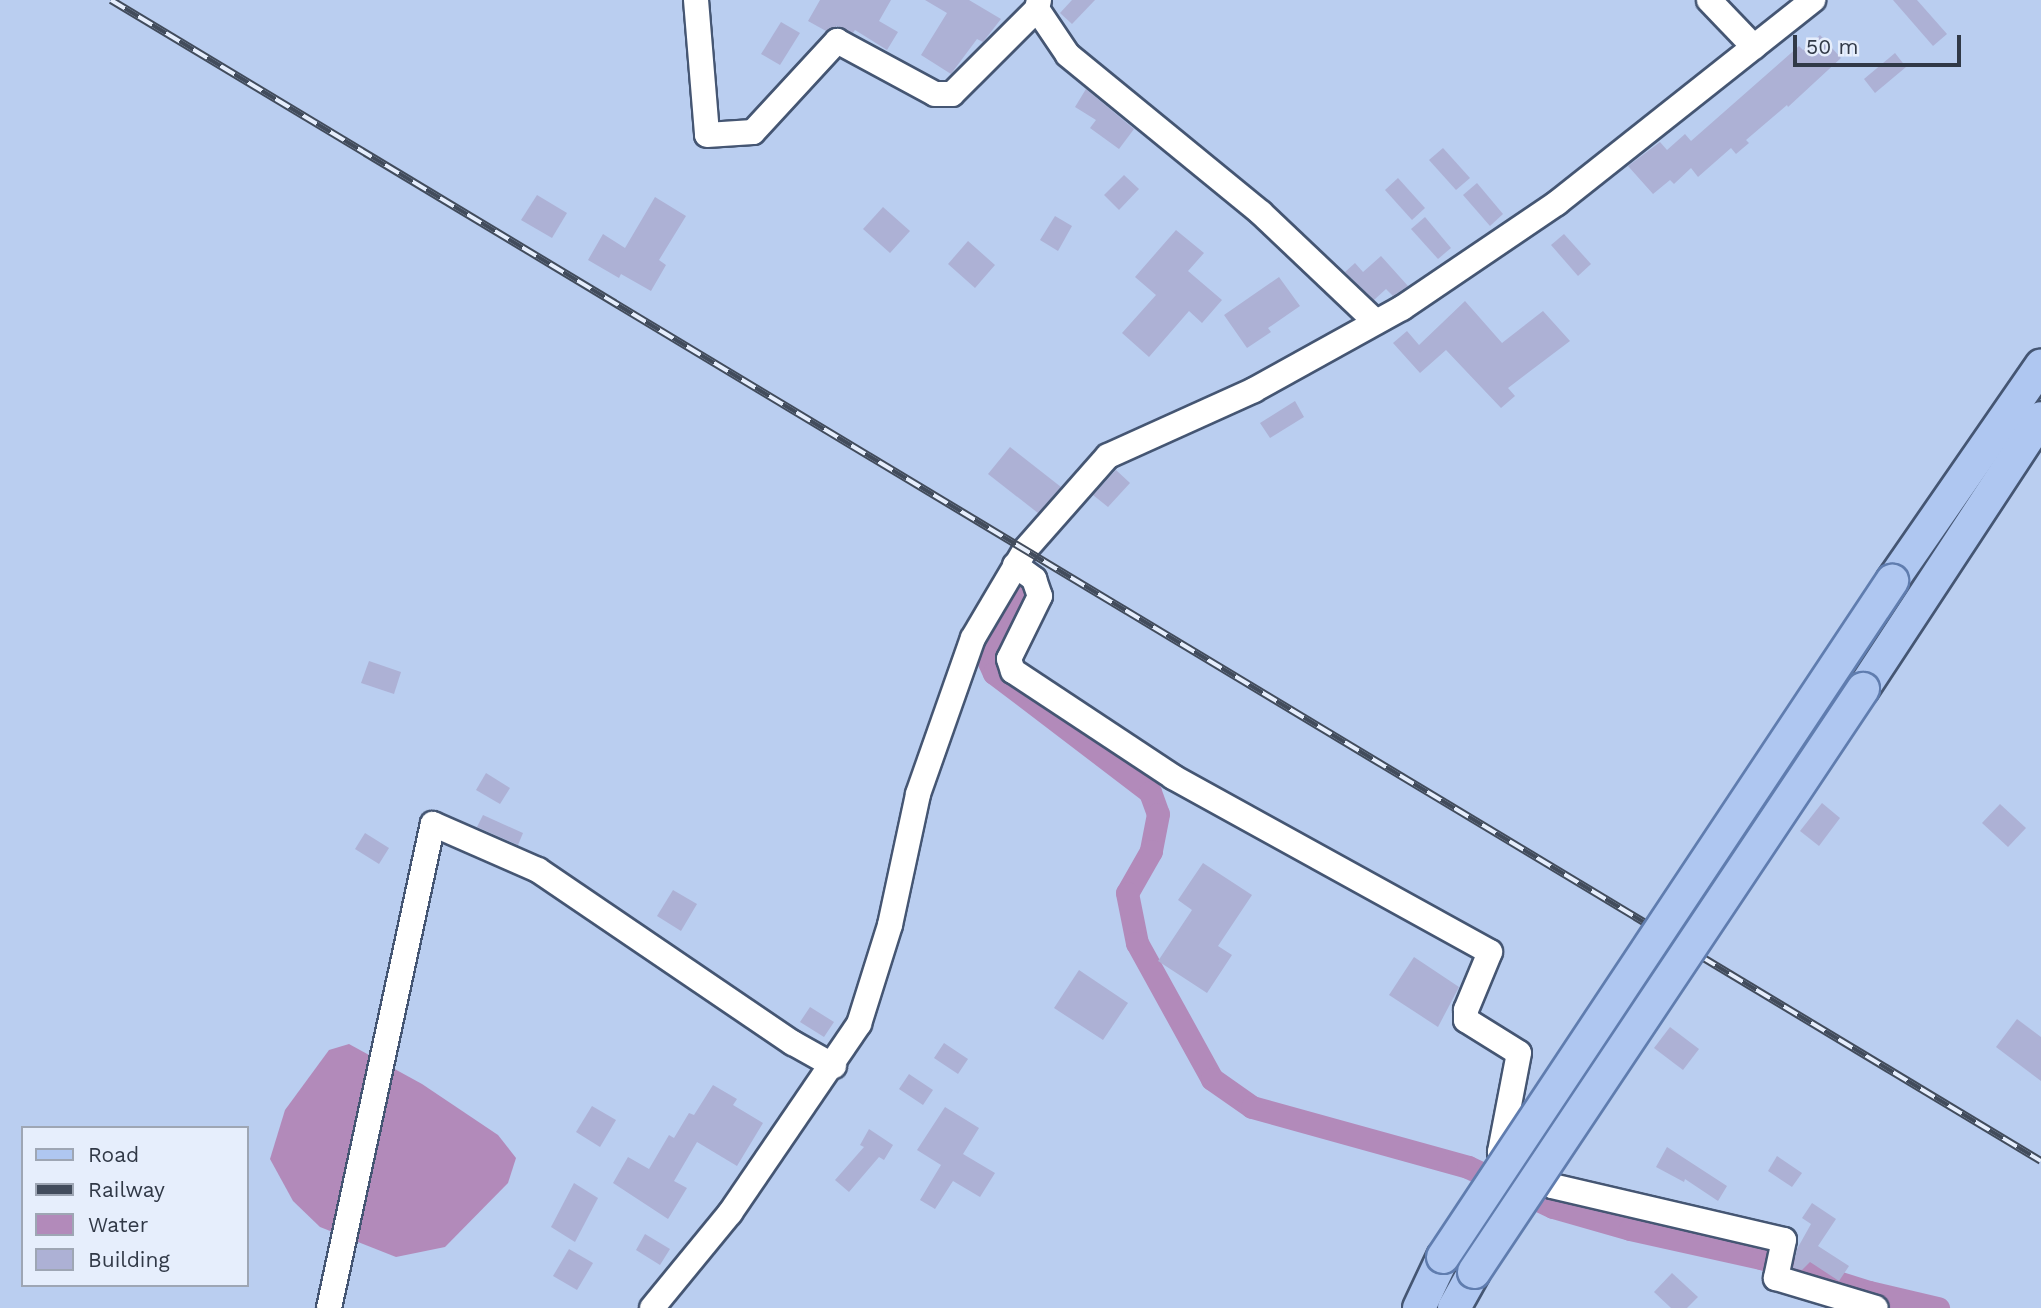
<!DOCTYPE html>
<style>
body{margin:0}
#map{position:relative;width:2041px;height:1308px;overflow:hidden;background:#bacef0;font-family:"Work Sans",sans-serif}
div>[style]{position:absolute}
.water>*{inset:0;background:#b28aba}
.canal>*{height:23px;margin:-11.5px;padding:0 11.5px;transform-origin:11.5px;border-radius:11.5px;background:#b28aba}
.building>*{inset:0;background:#adb1d5}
.roads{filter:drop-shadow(2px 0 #455673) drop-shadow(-2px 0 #455673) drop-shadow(0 2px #455673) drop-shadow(0 -2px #455673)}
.minor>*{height:24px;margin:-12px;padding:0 12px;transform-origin:12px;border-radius:12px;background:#fff}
.major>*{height:32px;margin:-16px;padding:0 16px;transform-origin:16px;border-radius:16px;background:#afc7f1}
.rail>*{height:8px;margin-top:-4px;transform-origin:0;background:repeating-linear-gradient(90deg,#e6eefc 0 16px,#424c5c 0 32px);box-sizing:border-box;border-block:2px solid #424c5c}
.bridges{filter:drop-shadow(2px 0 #607daf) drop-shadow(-2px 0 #607daf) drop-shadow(0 2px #607daf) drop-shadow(0 -2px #607daf)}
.major-bridge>*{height:32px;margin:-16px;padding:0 16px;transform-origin:16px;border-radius:16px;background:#afc7f1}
span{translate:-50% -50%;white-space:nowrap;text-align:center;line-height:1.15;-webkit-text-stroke:5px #e6eefc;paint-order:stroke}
.legend{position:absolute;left:21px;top:1126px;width:228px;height:161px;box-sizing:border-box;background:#e6eefc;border:2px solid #9ea6b4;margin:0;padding:9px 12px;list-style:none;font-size:21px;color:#313947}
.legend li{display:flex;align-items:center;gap:14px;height:35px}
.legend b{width:35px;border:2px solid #9ea6b4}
.scale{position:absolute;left:1793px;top:35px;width:168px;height:32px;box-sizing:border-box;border:4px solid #313947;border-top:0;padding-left:9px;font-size:21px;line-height:24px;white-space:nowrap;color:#313947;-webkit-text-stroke:5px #e6eefc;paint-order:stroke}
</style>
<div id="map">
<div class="water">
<i style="clip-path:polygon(349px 1044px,422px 1084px,498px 1135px,516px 1158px,508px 1183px,445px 1247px,396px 1257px,320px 1227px,293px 1201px,270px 1159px,285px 1110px,329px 1050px)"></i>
</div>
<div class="canal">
<i style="left:1019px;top:590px;width:78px;rotate:112.6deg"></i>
<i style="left:989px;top:662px;width:12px;rotate:66deg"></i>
<i style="left:994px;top:673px;width:196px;rotate:37.3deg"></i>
<i style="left:1150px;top:792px;width:23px;rotate:70deg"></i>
<i style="left:1158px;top:814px;width:38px;rotate:101deg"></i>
<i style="left:1151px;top:851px;width:48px;rotate:119.7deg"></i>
<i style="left:1127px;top:893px;width:51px;rotate:78.7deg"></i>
<i style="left:1137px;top:943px;width:155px;rotate:61.1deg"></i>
<i style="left:1212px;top:1079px;width:49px;rotate:35deg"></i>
<i style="left:1252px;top:1107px;width:224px;rotate:15.5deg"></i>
<i style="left:1468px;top:1167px;width:94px;rotate:25.2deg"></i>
<i style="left:1553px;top:1207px;width:80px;rotate:15.9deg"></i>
<i style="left:1630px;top:1229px;width:134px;rotate:12.5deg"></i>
<i style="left:1761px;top:1258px;width:113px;rotate:17.5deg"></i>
<i style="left:1869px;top:1292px;width:71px;rotate:13.1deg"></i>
</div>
<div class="building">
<i style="clip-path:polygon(820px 0,891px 0,879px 21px,898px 32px,887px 50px,855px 30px,853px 33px,837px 26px,826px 31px,808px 21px)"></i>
<i style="clip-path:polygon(925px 0,969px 0,1001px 19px,983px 42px,977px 39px,951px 74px,921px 55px,947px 13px)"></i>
<i style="clip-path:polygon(1072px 0,1095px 0,1072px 24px,1060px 13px)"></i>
<i style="clip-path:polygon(1893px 0,1917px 0,1947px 34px,1933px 46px)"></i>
<i style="clip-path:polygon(781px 22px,800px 33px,780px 65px,761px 54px)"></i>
<i style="clip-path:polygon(1820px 35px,1841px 58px,1788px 107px,1787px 105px,1746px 140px,1749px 143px,1736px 154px,1731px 148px,1698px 177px,1691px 168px,1674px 184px,1670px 180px,1653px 194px,1628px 166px,1660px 142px,1667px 150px,1685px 134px,1691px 141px,1799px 46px,1803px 50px)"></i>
<i style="clip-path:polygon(1895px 53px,1906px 67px,1875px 93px,1864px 79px)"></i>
<i style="clip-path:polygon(1086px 89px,1134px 129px,1119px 149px,1090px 128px,1096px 120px,1075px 107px)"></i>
<i style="clip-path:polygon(1443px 148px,1470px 178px,1456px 190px,1429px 160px)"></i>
<i style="clip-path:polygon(1124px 175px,1139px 189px,1119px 210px,1104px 195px)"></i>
<i style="clip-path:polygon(1398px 178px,1425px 208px,1412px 220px,1385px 190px)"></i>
<i style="clip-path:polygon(1477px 183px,1503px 214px,1490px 226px,1463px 195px)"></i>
<i style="clip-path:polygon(537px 195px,567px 213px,552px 238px,521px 220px)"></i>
<i style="clip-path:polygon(655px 197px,686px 216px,659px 260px,666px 265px,651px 291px,621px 274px,619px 278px,588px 260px,603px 234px,625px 248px)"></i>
<i style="clip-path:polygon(883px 207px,910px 231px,890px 253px,863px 229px)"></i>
<i style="clip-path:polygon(1055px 216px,1072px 226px,1058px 251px,1040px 240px)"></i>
<i style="clip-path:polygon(1425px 217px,1451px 248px,1438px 259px,1411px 229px)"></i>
<i style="clip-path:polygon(1176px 230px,1204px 253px,1188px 271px,1222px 300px,1202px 323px,1189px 311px,1149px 357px,1122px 333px,1156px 295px,1135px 277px)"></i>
<i style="clip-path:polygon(1564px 234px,1591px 264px,1578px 276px,1551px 245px)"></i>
<i style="clip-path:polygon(968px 241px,995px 265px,975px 288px,948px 264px)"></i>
<i style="clip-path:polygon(1381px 256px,1408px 286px,1393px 296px,1386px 289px,1374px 300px,1345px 272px,1355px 263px,1363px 272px)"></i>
<i style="clip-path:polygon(1279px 277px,1300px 306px,1268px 328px,1271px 332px,1247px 348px,1224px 315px)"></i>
<i style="clip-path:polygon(1465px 301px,1502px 343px,1543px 311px,1570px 341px,1508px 388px,1515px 396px,1501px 408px,1446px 350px,1420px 373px,1393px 343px,1407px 331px,1419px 345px)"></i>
<i style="clip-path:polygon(1295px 401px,1304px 417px,1270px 438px,1260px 423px)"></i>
<i style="clip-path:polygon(1010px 447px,1061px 487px,1038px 513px,988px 474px)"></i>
<i style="clip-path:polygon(1116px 470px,1130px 483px,1108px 507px,1093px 495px)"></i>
<i style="clip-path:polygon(369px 661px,401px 672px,394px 694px,361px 683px)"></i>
<i style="clip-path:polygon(486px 773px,510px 788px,500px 804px,476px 790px)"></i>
<i style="clip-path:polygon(1822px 803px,1840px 818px,1819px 846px,1800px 831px)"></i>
<i style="clip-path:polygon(2000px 804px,2026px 828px,2008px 847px,1982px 823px)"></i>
<i style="clip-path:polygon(483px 815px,523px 833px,518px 845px,477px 827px)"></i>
<i style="clip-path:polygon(365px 833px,389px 848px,379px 864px,355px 849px)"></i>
<i style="clip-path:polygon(1203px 863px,1252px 895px,1218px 946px,1232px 955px,1207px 993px,1158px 961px,1192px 910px,1178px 900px)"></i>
<i style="clip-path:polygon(673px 890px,697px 904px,681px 931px,657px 916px)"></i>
<i style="clip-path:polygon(1414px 957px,1459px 987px,1438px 1027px,1389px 995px)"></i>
<i style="clip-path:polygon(1079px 970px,1128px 1003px,1103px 1040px,1054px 1008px)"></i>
<i style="clip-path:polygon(810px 1007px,834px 1022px,824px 1037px,800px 1022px)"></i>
<i style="clip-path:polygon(2017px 1019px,2041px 1037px,2041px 1081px,1996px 1047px)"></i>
<i style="clip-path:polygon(1670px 1027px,1699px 1049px,1683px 1070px,1654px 1048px)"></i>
<i style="clip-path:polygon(944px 1043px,968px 1059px,958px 1074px,934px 1058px)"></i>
<i style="clip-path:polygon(909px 1074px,933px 1090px,923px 1105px,899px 1089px)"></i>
<i style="clip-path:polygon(713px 1085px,737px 1099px,733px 1105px,763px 1123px,737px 1166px,697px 1142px,674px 1181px,687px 1188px,668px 1219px,613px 1183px,628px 1157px,649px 1169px,669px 1135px,674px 1138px,689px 1113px,694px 1115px)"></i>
<i style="clip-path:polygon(592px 1106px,616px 1120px,600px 1147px,576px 1132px)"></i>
<i style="clip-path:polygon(945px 1107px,979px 1128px,963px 1154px,995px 1173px,980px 1197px,953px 1181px,935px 1209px,920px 1200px,941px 1165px,917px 1150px)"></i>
<i style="clip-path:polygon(869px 1129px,893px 1145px,884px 1160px,879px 1157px,849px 1192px,835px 1180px,864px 1147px,860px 1145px)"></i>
<i style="clip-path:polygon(1667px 1147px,1727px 1186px,1718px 1201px,1685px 1179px,1684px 1182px,1656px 1167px)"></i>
<i style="clip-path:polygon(1777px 1156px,1802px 1173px,1792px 1187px,1768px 1171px)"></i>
<i style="clip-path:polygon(574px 1183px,598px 1198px,575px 1242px,551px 1227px)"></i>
<i style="clip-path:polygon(1812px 1203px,1836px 1219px,1818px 1246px,1849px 1266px,1839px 1281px,1810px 1262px,1802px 1270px,1793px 1268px,1797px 1249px,1811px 1224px,1802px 1218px)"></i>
<i style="clip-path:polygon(645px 1234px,670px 1249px,660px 1265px,636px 1250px)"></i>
<i style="clip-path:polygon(569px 1249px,593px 1263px,577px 1290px,553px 1276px)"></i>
<i style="clip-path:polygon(1672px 1273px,1698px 1297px,1687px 1308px,1671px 1308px,1654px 1292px)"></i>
</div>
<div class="roads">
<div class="minor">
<i style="left:696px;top:0;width:135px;rotate:85.3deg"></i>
<i style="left:707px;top:135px;width:46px;rotate:-3.7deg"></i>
<i style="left:753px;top:132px;width:124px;rotate:-47.3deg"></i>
<i style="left:837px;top:41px;width:111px;rotate:28.4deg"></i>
<i style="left:935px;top:94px;width:17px"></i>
<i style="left:952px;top:94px;width:120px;rotate:-45deg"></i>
<i style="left:1039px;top:0;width:9px;rotate:103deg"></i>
<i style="left:1037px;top:9px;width:55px;rotate:56deg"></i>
<i style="left:1068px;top:55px;width:249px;rotate:39.3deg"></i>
<i style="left:1261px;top:213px;width:158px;rotate:43.5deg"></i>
<i style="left:1709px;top:0;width:65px;rotate:46.2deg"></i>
<i style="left:1015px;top:565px;width:24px;rotate:36deg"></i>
<i style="left:1034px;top:579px;width:18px;rotate:71deg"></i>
<i style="left:1040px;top:596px;width:70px;rotate:116.2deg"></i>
<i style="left:1009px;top:659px;width:13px;rotate:72deg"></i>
<i style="left:1013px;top:671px;width:192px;rotate:33.5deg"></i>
<i style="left:1173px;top:777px;width:362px;rotate:28.9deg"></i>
<i style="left:1490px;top:952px;width:63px;rotate:112.5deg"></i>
<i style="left:1466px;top:1010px;width:10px;rotate:90deg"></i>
<i style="left:1466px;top:1020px;width:62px;rotate:31.9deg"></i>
<i style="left:1519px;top:1053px;width:101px;rotate:100.9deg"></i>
<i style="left:1500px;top:1152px;width:62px;rotate:33.2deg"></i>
<i style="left:1552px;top:1186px;width:238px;rotate:13.1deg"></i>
<i style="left:1784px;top:1240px;width:39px;rotate:102deg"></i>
<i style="left:1776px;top:1278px;width:104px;rotate:16.7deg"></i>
<i style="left:329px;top:1308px;width:495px;rotate:-77.9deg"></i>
<i style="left:433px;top:824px;width:115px;rotate:23.7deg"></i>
<i style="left:538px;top:870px;width:308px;rotate:34.2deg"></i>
<i style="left:793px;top:1043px;width:47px;rotate:29.3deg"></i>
<i style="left:652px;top:1308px;width:123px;rotate:-50.6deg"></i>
<i style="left:730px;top:1213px;width:229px;rotate:-55.7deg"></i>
<i style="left:859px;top:1024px;width:104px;rotate:-72.6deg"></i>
<i style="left:890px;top:925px;width:134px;rotate:-77.9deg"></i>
<i style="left:918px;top:794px;width:165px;rotate:-70.6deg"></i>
<i style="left:973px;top:638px;width:102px;rotate:-59.4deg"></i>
<i style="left:1025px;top:550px;width:125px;rotate:-48.6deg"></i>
<i style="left:1108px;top:456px;width:160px;rotate:-24.3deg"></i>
<i style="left:1254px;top:390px;width:169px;rotate:-29deg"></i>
<i style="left:1402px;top:308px;width:187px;rotate:-34.1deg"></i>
<i style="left:1557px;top:203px;width:327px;rotate:-38.4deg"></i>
</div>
<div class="major">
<i style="left:1892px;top:581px;width:262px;rotate:-55.3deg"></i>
<i style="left:1863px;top:689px;width:324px;rotate:-56.7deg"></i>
<i style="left:1419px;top:1308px;width:56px;rotate:-64.8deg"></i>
<i style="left:1454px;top:1308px;width:41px;rotate:-60.9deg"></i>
</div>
</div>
<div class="rail">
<i style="left:111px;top:0;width:2252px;rotate:31.03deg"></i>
</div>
<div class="bridges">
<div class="major-bridge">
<i style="left:1443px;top:1257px;width:812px;rotate:-56.41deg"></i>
<i style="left:1474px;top:1272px;width:701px;rotate:-56.29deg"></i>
</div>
</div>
<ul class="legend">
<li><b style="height:9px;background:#afc7f1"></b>Road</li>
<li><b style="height:9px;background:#424c5c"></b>Railway</li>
<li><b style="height:19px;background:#b28aba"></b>Water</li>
<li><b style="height:19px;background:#adb1d5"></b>Building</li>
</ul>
<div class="scale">50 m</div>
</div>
